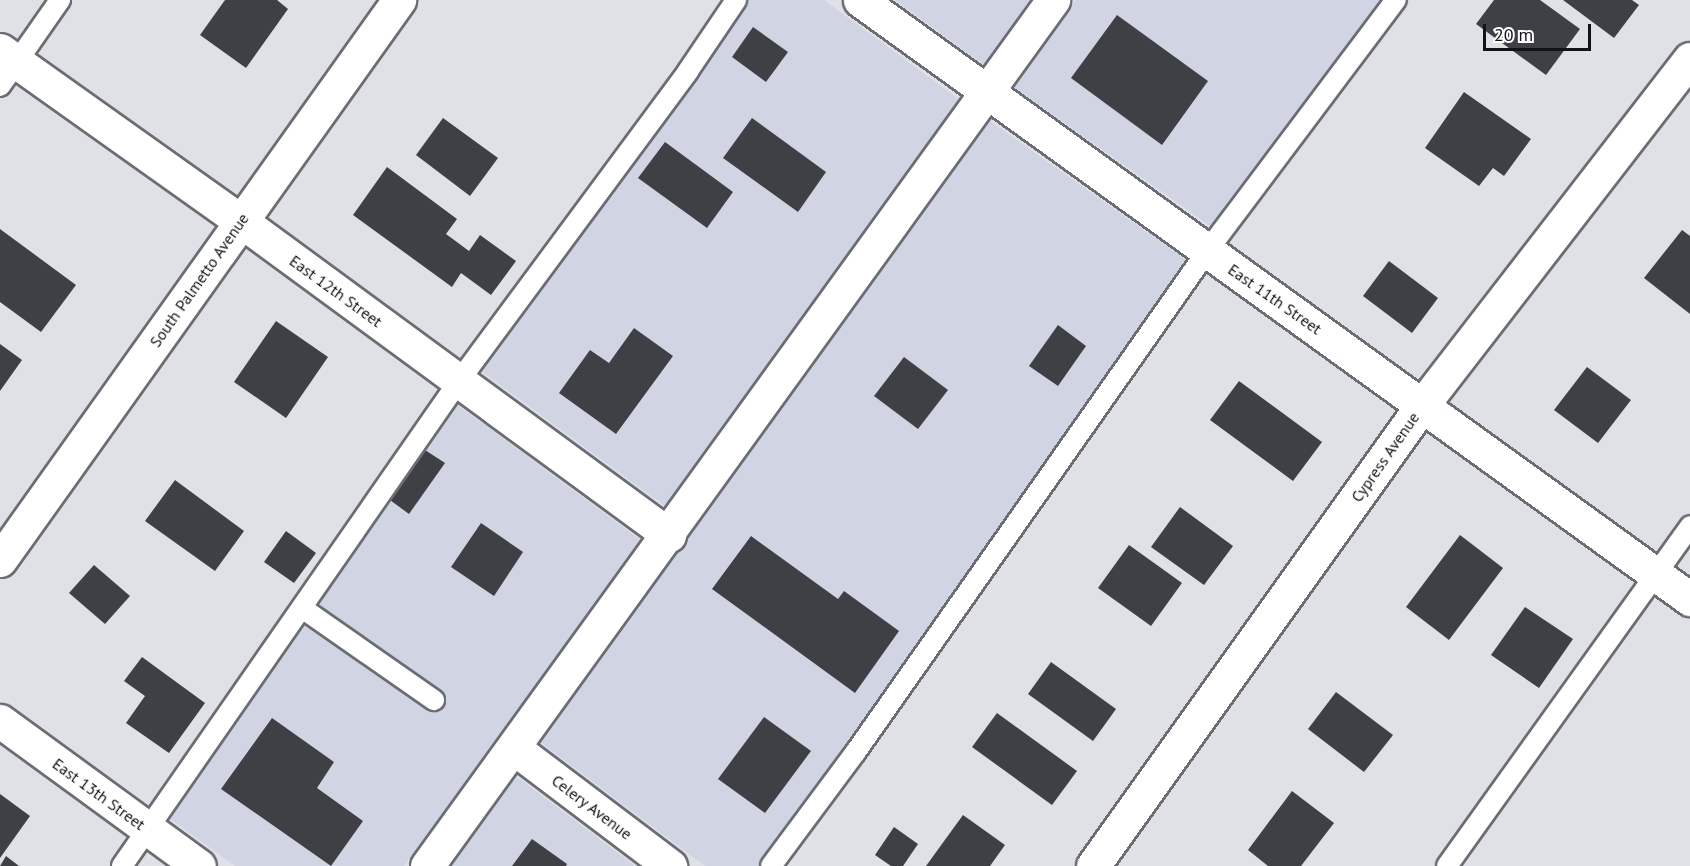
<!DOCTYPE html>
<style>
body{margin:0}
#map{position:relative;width:1690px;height:866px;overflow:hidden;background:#dfe1e7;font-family:"PT Sans",sans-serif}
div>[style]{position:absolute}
.built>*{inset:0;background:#d1d5e3}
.building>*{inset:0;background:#3e4045}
.roads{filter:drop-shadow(2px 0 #6b6d73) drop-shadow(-2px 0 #6b6d73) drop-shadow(0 2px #6b6d73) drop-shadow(0 -2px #6b6d73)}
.service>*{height:20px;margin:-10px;padding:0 10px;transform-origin:10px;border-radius:10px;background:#fff}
.minor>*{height:33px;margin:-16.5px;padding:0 16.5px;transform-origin:16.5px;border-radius:16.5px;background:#fff}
.secondary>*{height:33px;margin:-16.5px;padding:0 16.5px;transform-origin:16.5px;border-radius:16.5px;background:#fff}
span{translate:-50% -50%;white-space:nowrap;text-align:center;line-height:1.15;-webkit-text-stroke:6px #fff;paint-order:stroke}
.street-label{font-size:16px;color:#121315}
.scale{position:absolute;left:1483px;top:24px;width:108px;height:27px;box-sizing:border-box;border:3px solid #121315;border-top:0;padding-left:8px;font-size:18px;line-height:21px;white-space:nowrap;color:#121315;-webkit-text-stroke:4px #fff;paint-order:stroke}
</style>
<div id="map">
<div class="built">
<i style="clip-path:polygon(740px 0,824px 0,960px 100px,666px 507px,477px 368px)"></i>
<i style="clip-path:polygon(895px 0,1030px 0,984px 65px)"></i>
<i style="clip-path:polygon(1075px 0,1390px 0,1223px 235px,1014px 87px)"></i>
<i style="clip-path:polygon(990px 121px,1199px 269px,775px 866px,705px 866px,540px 742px)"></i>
<i style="clip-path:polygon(452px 401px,642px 541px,404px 866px,235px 866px,158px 810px)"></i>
<i style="clip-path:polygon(516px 776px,635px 866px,450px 866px)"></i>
</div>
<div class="building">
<i style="clip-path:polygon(225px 0,277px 0,288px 9px,246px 68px,200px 35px)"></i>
<i style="clip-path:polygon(1494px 0,1540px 0,1580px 29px,1546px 75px,1476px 24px)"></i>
<i style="clip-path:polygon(1563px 0,1632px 0,1639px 5px,1614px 38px)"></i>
<i style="clip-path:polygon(1117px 15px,1208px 81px,1162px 145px,1071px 78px)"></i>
<i style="clip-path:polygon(753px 27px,788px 52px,766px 82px,732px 57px)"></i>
<i style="clip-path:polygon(1464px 92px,1531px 139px,1504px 176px,1493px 168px,1479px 186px,1425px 148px)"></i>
<i style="clip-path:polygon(443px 118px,498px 158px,470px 196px,416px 155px)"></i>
<i style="clip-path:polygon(752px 118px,826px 172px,798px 212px,723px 158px)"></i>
<i style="clip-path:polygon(665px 142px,733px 192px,707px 228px,638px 178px)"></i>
<i style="clip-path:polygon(387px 167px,457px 219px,446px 234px,469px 251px,480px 235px,516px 261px,491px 295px,461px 273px,452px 287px,353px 215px)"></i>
<i style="clip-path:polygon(0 229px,76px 285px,41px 332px,0 302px)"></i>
<i style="clip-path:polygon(1682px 230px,1690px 236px,1690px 314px,1644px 278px)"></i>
<i style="clip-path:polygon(1389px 261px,1438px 298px,1412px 333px,1363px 296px)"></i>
<i style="clip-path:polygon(276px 321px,328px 357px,286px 418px,234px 382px)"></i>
<i style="clip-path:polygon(1058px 325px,1086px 346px,1058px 386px,1029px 366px)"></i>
<i style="clip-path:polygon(634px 328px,673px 356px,616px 434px,559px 393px,590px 350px,609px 363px)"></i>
<i style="clip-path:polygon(0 344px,22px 360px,0 391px)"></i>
<i style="clip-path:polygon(904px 357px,948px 390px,918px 429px,874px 396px)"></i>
<i style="clip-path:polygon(1587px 367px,1631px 400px,1598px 443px,1554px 410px)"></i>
<i style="clip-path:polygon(1239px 381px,1322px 442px,1293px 481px,1210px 420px)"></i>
<i style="clip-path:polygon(425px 450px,445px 463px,409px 514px,390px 500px)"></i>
<i style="clip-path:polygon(175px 480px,244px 531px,215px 571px,145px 521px)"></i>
<i style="clip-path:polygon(1180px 507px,1233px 546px,1204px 585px,1151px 547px)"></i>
<i style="clip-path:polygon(481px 523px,523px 552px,494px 596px,451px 567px)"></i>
<i style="clip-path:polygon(286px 531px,316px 553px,294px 583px,264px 562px)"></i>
<i style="clip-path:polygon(1460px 535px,1503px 568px,1449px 640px,1406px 607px)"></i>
<i style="clip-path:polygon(751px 536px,838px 599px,844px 591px,899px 631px,855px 693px,712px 589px)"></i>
<i style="clip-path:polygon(1129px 545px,1182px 583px,1151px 626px,1098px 588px)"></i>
<i style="clip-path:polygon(94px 565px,130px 596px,105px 624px,69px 593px)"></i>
<i style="clip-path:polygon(1525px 607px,1573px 639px,1539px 688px,1491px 655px)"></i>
<i style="clip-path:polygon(142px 657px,205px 703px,169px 753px,126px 723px,145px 696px,124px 681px)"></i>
<i style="clip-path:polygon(1051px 662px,1116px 709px,1093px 741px,1028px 694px)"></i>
<i style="clip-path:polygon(1336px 692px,1393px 735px,1364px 772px,1308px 729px)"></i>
<i style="clip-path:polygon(997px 713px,1077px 771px,1052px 805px,972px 747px)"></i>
<i style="clip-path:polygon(764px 717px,811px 751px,765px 813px,718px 779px)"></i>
<i style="clip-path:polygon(272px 718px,334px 762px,317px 788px,363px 821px,331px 866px,221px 789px)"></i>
<i style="clip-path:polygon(1292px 791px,1334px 823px,1301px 866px,1268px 866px,1248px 850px)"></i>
<i style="clip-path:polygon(0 794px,30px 816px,0 858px)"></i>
<i style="clip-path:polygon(963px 815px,1005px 845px,990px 866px,926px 866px)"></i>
<i style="clip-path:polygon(894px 827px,918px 844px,903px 866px,891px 866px,875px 855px)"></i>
<i style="clip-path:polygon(532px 839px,567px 864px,566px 866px,512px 866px)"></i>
<i style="clip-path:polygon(6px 856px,19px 866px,0 866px)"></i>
</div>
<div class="roads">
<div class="service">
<i style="left:0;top:86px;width:105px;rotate:-55.1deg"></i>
<i style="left:302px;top:608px;width:161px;rotate:34.9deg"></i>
<i style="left:122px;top:866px;width:591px;rotate:-55.21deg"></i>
<i style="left:459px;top:381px;width:385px;rotate:-53.5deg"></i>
<i style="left:688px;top:71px;width:86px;rotate:-55.9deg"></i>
<i style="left:771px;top:866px;width:141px;rotate:-53.4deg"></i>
<i style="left:855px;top:753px;width:615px;rotate:-54.94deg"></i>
<i style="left:1208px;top:250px;width:313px;rotate:-53.1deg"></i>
<i style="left:1447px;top:866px;width:418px;rotate:-54.4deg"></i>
</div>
<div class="minor">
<i style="left:860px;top:0;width:1024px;rotate:35.82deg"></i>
<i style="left:0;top:50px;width:296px;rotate:35.4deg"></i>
<i style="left:241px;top:221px;width:531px;rotate:36.27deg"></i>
<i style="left:0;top:560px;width:688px;rotate:-54.53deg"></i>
<i style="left:1093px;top:866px;width:568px;rotate:-54.46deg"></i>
<i style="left:1423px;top:404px;width:436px;rotate:-52.3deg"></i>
</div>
<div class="secondary">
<i style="left:0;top:721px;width:246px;rotate:36.1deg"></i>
<i style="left:514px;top:748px;width:196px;rotate:37.1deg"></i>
<i style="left:427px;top:866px;width:1069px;rotate:-54.14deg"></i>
</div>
</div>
<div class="street-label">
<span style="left:199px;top:280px;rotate:-55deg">South Palmetto Avenue</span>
<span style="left:336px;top:291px;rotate:36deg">East 12th Street</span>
<span style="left:1275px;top:299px;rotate:35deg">East 11th Street</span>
<span style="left:1385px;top:457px;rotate:-55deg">Cypress Avenue</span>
<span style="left:99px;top:794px;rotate:36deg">East 13th Street</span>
<span style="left:592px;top:807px;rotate:37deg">Celery Avenue</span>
</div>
<div class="scale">20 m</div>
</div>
